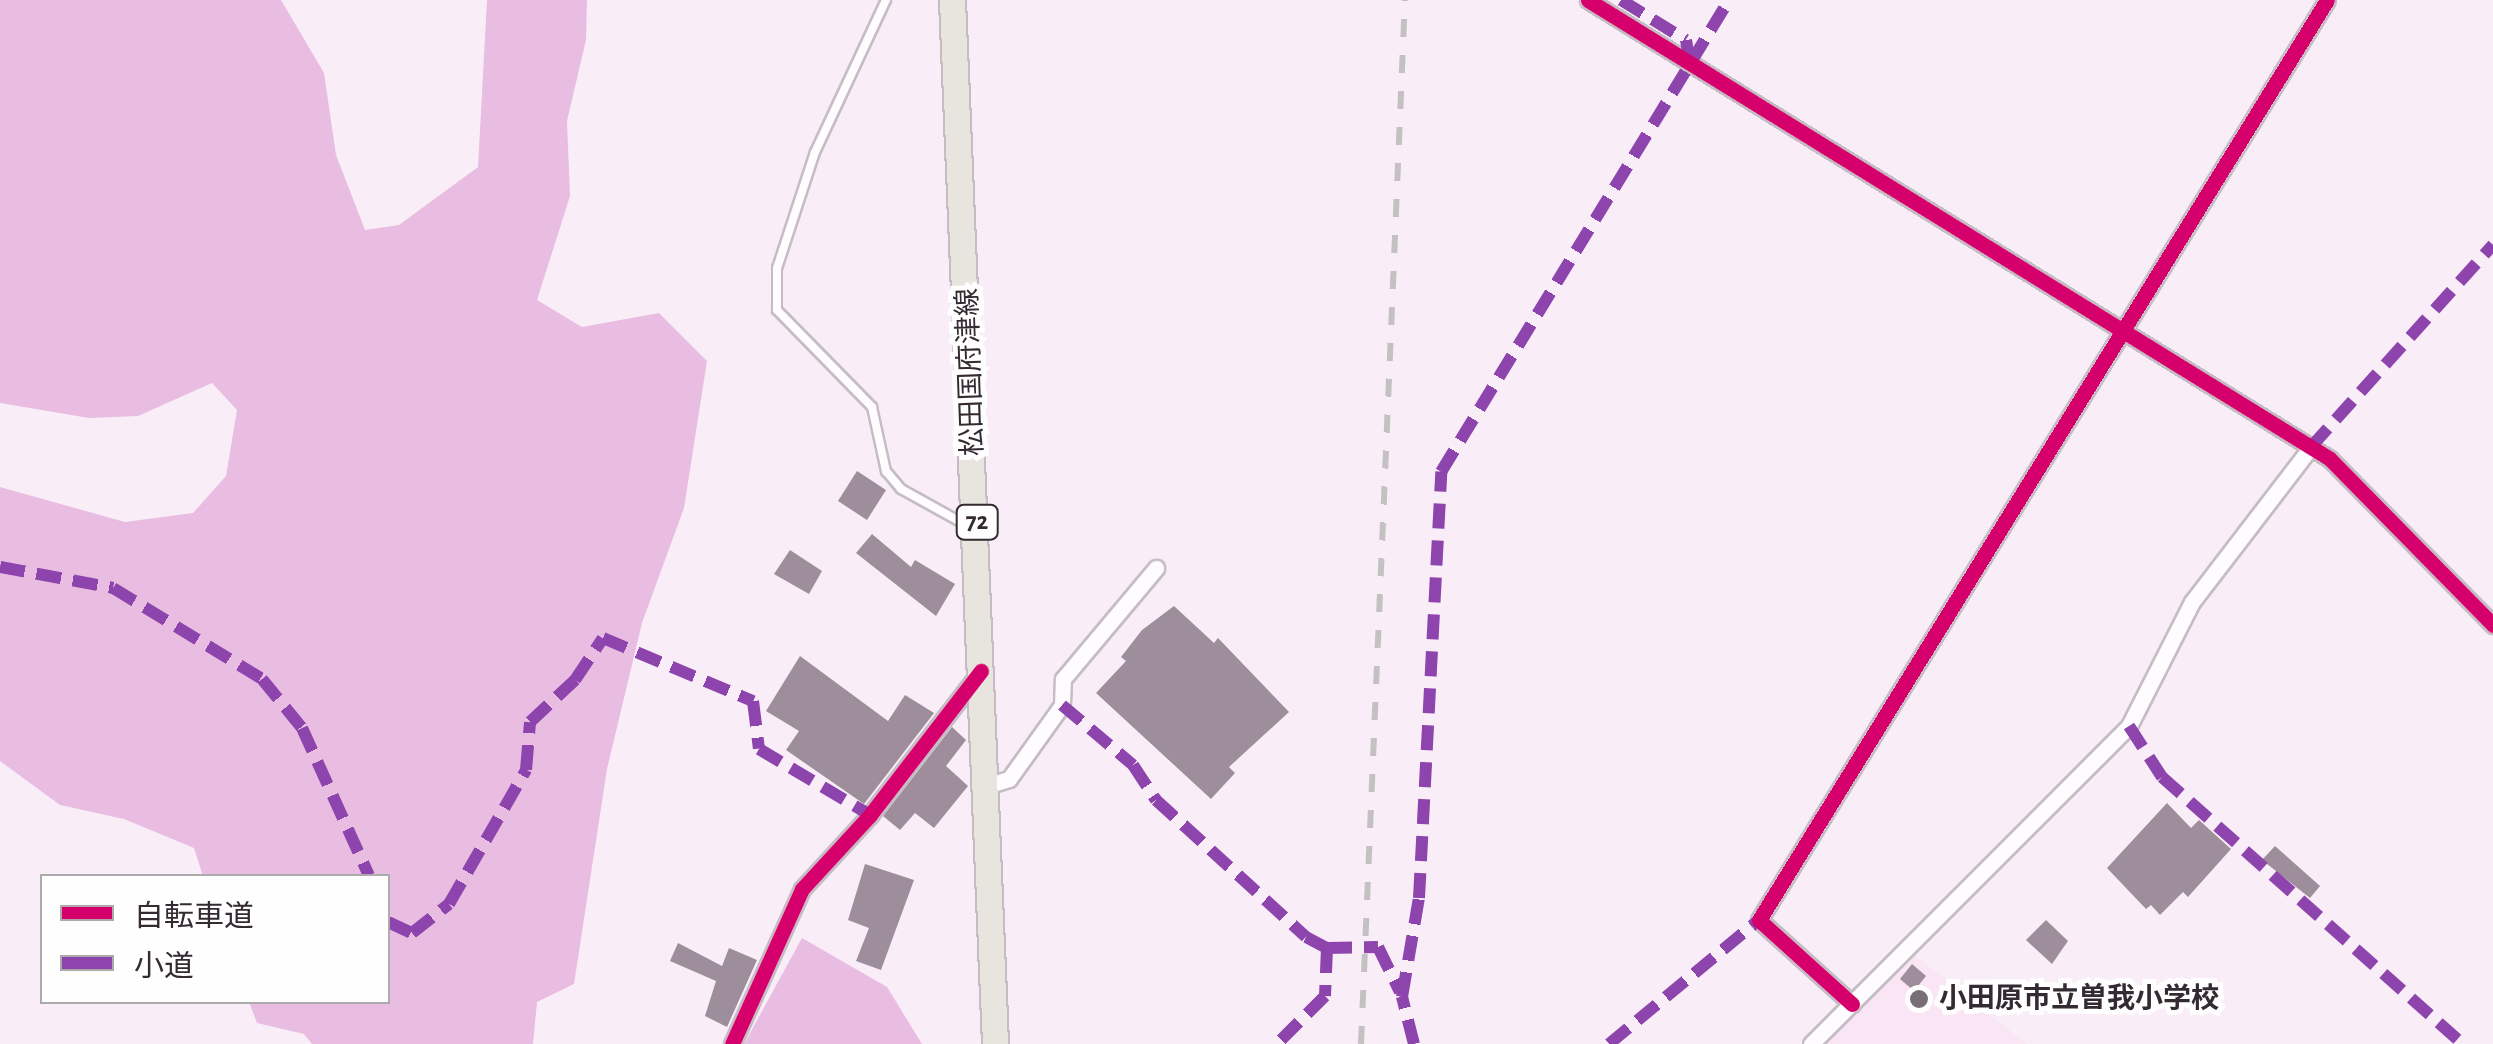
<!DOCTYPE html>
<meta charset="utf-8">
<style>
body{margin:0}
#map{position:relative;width:2493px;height:1044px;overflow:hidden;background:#f9eef7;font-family:"Alegreya Sans","Noto Sans JP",sans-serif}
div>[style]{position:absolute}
.built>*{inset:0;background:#fae5f5}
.forest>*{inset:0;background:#e9bce1}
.building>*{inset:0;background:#9e8d9b}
.roads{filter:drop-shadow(2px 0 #c5bcc4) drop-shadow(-2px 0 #c5bcc4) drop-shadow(0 2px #c5bcc4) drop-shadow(0 -2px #c5bcc4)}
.service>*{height:8px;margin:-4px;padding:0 4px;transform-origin:4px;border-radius:4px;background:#fefcfe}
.minor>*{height:15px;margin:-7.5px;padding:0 7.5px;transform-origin:7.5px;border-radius:7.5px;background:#fefcfe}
.primary>*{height:25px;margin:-12.5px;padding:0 12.5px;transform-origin:12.5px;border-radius:12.5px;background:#e8e4de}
.rail>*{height:6px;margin-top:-3px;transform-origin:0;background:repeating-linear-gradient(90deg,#c4c1c3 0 18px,transparent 0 36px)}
.quiet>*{height:12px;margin-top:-6px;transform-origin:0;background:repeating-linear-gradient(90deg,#8e44ad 0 25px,transparent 0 37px)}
.cycleway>*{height:15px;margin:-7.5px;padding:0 7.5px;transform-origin:7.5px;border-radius:7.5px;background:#d6006c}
.dots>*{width:28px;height:28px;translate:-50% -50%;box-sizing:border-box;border:5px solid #fefefe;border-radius:50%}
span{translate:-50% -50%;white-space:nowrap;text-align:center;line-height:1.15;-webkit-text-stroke:10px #fefefe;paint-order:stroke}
.shield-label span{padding:2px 8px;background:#fefefe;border:2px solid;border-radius:8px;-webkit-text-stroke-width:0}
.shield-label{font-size:25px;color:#332b31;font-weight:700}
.street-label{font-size:28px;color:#332b31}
.poi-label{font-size:28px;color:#332b31;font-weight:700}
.left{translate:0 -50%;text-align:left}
.legend{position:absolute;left:40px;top:874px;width:350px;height:130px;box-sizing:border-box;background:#fefefe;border:2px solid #adaaac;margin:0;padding:12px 18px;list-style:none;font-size:30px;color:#332b31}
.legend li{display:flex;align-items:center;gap:20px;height:50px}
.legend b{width:50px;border:2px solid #adaaac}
</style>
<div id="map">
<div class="built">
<i style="clip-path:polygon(1913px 954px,2027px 1044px,1821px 1044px)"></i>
</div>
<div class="forest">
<i style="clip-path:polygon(0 0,281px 0,324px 73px,336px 155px,365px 230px,399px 225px,478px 167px,487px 0,587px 0,586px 40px,567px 121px,570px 196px,537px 300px,582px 327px,659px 313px,707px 361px,684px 508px,642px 623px,607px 769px,574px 984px,537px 1002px,533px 1044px,312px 1044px,304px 1034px,257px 1023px,249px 1002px,388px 1002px,388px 876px,203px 876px,194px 848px,124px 819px,60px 805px,0 761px,0 487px,125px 522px,193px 513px,226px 476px,237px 410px,212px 383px,138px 416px,89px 418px,0 403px)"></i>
<i style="clip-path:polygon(802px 938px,887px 987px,922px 1044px,744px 1044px)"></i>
</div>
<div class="building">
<i style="clip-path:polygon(857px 471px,886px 490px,867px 520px,838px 501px)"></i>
<i style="clip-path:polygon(872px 534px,911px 567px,915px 560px,955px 584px,936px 616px,856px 553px)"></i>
<i style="clip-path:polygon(790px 550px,822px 571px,809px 594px,774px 574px)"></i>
<i style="clip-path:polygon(1174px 606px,1214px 643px,1218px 638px,1289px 712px,1229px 767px,1235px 773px,1211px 799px,1096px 693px,1126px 661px,1121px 657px,1142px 630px)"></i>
<i style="clip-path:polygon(800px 656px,888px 721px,905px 695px,934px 713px,864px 804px,786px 750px,799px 731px,766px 711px)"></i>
<i style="clip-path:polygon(952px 727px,966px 740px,946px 766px,968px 786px,934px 828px,915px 813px,900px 830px,883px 816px)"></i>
<i style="clip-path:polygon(2167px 803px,2191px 828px,2199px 820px,2231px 849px,2188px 897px,2183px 892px,2160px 915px,2151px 905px,2146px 909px,2107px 868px)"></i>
<i style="clip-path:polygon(2275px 846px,2320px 886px,2310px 898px,2262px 860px)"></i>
<i style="clip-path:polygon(865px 864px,914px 880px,881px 970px,856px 961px,869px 928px,848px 920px)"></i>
<i style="clip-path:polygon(2046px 920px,2068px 941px,2052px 964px,2026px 940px)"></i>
<i style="clip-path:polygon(678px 943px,722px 966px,729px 948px,757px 960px,727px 1027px,705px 1016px,716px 981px,670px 961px)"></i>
<i style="clip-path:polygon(1912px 964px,1926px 976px,1914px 991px,1900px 979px)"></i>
</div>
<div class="roads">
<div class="service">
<i style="left:886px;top:0;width:168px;rotate:115deg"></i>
<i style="left:815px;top:152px;width:122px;rotate:108.1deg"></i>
<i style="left:777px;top:268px;width:42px;rotate:90deg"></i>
<i style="left:777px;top:310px;width:136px;rotate:45.6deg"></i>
<i style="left:872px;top:407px;width:66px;rotate:77.7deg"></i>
<i style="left:886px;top:471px;width:23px;rotate:50deg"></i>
<i style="left:901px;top:489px;width:77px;rotate:28.9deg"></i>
</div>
<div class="minor">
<i style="left:1588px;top:0;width:872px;rotate:31.74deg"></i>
<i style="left:2330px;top:459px;width:233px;rotate:45.5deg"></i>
<i style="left:986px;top:786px;width:24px;rotate:-17deg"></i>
<i style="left:1009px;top:779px;width:91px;rotate:-54.4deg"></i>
<i style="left:1062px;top:705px;width:26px;rotate:-88deg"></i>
<i style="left:1063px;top:679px;width:145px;rotate:-50deg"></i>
<i style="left:1852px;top:1004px;width:125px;rotate:-137.9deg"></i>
<i style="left:1759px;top:920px;width:1081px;rotate:-58.31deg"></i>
<i style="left:732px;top:1044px;width:170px;rotate:-65.7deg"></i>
<i style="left:802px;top:889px;width:100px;rotate:-47.4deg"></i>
<i style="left:870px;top:815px;width:180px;rotate:-52.4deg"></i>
<i style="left:1811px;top:1044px;width:450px;rotate:-45deg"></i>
<i style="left:2129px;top:726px;width:139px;rotate:-63.1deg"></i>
<i style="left:2192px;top:602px;width:195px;rotate:-52.5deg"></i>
</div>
<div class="primary">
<i style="left:952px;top:0;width:1045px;rotate:87.64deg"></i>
</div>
</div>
<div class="rail">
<i style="left:1361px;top:1044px;width:1045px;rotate:-87.59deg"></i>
</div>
<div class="quiet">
<i style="left:1621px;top:0;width:76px;rotate:31.6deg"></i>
<i style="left:1686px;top:40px;width:23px;rotate:80deg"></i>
<i style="left:2311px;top:447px;width:272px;rotate:-48deg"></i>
<i style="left:0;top:567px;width:115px;rotate:10.5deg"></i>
<i style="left:113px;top:588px;width:175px;rotate:31.4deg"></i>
<i style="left:262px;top:679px;width:63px;rotate:50.8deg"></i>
<i style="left:302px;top:728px;width:162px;rotate:65.6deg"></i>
<i style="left:1062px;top:705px;width:93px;rotate:40.2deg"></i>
<i style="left:1133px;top:765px;width:42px;rotate:56.7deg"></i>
<i style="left:1156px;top:800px;width:203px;rotate:42.4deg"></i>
<i style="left:1306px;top:937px;width:24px;rotate:28deg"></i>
<i style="left:1327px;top:948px;width:48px;rotate:92.4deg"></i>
<i style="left:1325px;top:996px;width:68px;rotate:135deg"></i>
<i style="left:2129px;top:726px;width:61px;rotate:57.1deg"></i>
<i style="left:2162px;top:777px;width:402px;rotate:41.6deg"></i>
<i style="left:388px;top:922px;width:26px;rotate:25deg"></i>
<i style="left:412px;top:933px;width:47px;rotate:-38.1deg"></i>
<i style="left:449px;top:904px;width:155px;rotate:-60.1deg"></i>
<i style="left:526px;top:770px;width:48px;rotate:-85.2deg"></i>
<i style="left:530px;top:722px;width:62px;rotate:-43deg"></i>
<i style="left:575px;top:680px;width:50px;rotate:-56.3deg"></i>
<i style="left:603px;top:638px;width:163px;rotate:22.8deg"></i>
<i style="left:753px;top:701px;width:48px;rotate:82.9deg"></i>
<i style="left:759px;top:749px;width:129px;rotate:30.7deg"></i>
<i style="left:1327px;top:948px;width:51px;rotate:-1.1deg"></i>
<i style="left:1378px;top:947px;width:50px;rotate:63.9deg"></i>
<i style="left:1414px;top:1044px;width:49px;rotate:-104.3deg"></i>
<i style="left:1402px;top:997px;width:100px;rotate:-80.3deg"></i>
<i style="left:1419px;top:898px;width:427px;rotate:-87deg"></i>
<i style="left:1441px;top:472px;width:553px;rotate:-58.61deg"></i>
<i style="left:1609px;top:1044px;width:195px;rotate:-39.6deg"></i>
</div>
<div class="cycleway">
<i style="left:1588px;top:0;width:872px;rotate:31.74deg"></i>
<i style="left:2330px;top:459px;width:233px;rotate:45.5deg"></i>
<i style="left:1852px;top:1004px;width:125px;rotate:-137.9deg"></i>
<i style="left:1759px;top:920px;width:1081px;rotate:-58.31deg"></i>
<i style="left:732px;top:1044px;width:170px;rotate:-65.7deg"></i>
<i style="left:802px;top:889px;width:100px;rotate:-47.4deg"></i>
<i style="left:870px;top:815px;width:182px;rotate:-52.4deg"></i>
</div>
<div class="dots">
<i style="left:1919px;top:999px;background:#786f76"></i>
</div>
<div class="shield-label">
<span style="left:977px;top:522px">72</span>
</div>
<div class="street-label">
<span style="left:971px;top:372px;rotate:-92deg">松田国府津線</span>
</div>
<div class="poi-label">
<span class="left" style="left:1939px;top:999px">小田原市立曽我小学校</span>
</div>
<ul class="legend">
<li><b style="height:12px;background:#d6006c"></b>自転車道</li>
<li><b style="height:12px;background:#8e44ad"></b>小道</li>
</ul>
</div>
